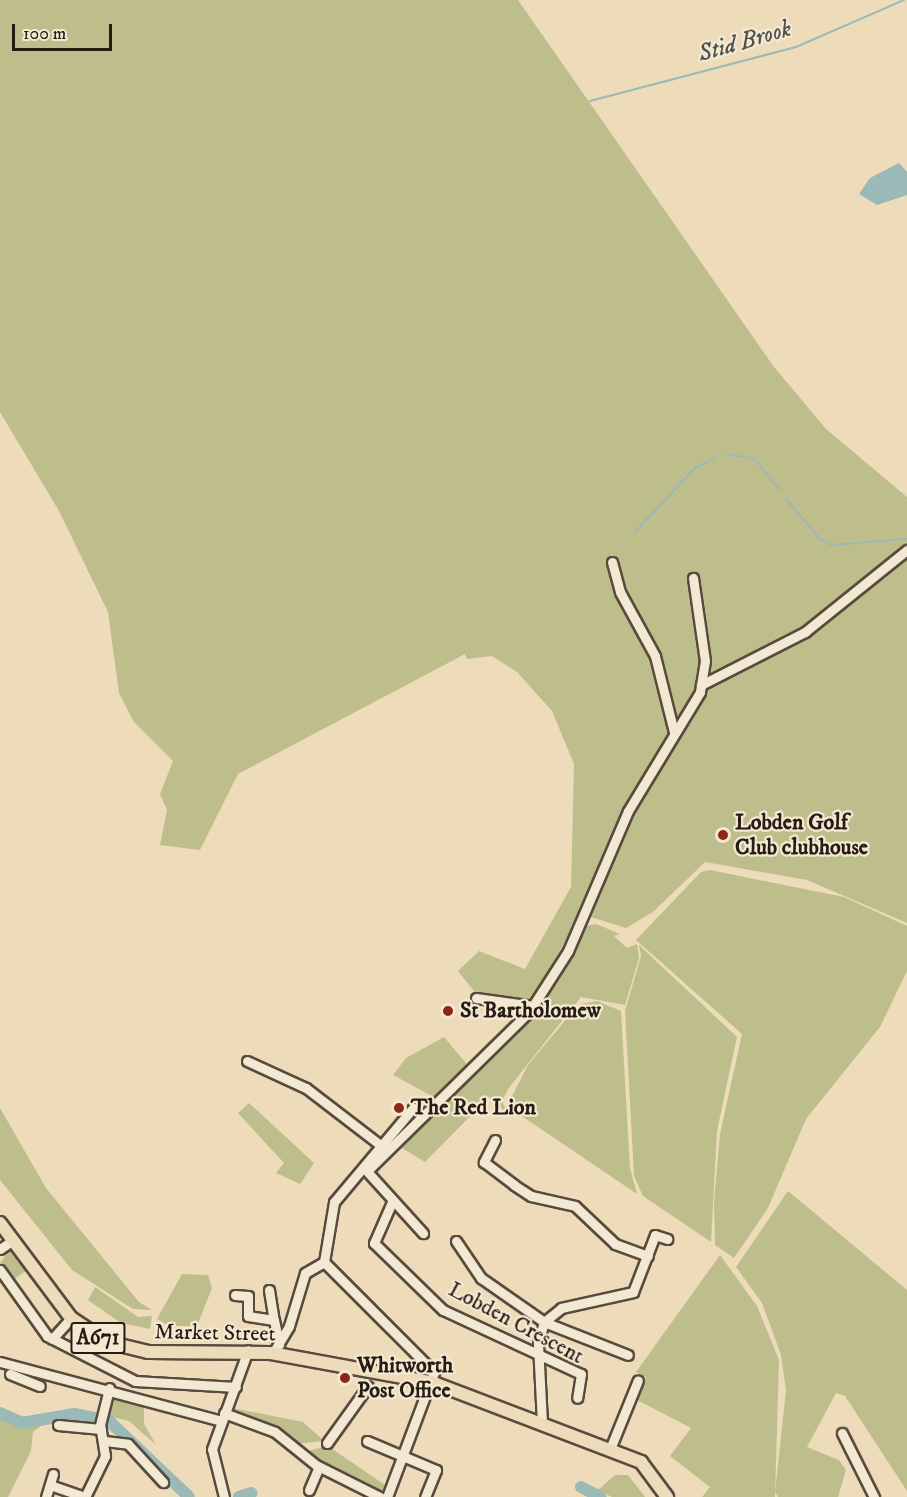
<!DOCTYPE html>
<style>
body{margin:0}
#map{position:relative;width:907px;height:1497px;overflow:hidden;background:#eddbba;font-family:"IM FELL DW Pica",serif}
div>[style]{position:absolute}
.green>*{inset:0;background:#bebe8c}
.water>*{inset:0;background:#9bb9b6}
.stream>*{height:2px;margin:-1px;padding:0 1px;transform-origin:1px;border-radius:1px;background:#9bb9b6}
.river>*{height:12px;margin:-6px;padding:0 6px;transform-origin:6px;border-radius:6px;background:#9bb9b6}
.roads{filter:drop-shadow(2px 0 #584b3d) drop-shadow(-2px 0 #584b3d) drop-shadow(0 2px #584b3d) drop-shadow(0 -2px #584b3d)}
.minor>*{height:9px;margin:-4.5px;padding:0 4.5px;transform-origin:4.5px;border-radius:4.5px;background:#f3e8d2}
.major>*{height:12px;margin:-6px;padding:0 6px;transform-origin:6px;border-radius:6px;background:#eddbba}
.dots>*{width:16px;height:16px;translate:-50% -50%;box-sizing:border-box;border:3px solid #f3e8d2;border-radius:50%}
span{translate:-50% -50%;white-space:nowrap;text-align:center;line-height:1.15;-webkit-text-stroke:4.5px #f3e8d2;paint-order:stroke}
.shield-label span{padding:2px 4px;background:#f3e8d2;border:2px solid;border-radius:4px;-webkit-text-stroke-width:0}
.shield-label{font-size:21px;color:#271b13;font-weight:700}
.poi-label{font-size:22px;color:#271b13;font-weight:700}
.left{translate:0 -50%;text-align:left}
.street-label{font-size:22px;color:#271b13}
.water-label{font-size:24px;color:#50524c;font-style:italic}
.scale{position:absolute;left:12px;top:24px;width:100px;height:27px;box-sizing:border-box;border:3px solid #271b13;border-top:0;padding-left:8px;font-size:18px;line-height:21px;white-space:nowrap;color:#271b13;-webkit-text-stroke:4px #f3e8d2;paint-order:stroke}
</style>
<div id="map">
<div class="green">
<i style="clip-path:polygon(0 0,518px 0,774px 367px,826px 429px,907px 497px,907px 923px,807px 880px,705px 862px,653px 912px,626px 928px,581px 914px,532px 1000px,477px 995px,458px 971px,479px 951px,525px 969px,571px 887px,574px 764px,552px 711px,517px 672px,492px 656px,467px 659px,465px 654px,238px 774px,200px 850px,160px 845px,167px 810px,160px 794px,173px 761px,134px 722px,119px 693px,108px 612px,59px 511px,0 412px)"></i>
<i style="clip-path:polygon(710px 870px,844px 897px,907px 926px,907px 971px,880px 1027px,806px 1119px,768px 1208px,734px 1258px,715px 1245px,714px 1202px,720px 1134px,742px 1034px,636px 940px,701px 872px)"></i>
<i style="clip-path:polygon(596px 924px,620px 934px,614px 936px,627px 948px,637px 944px,639px 958px,625px 1005px,581px 997px,508px 1089px,502px 1101px,507px 1113px,489px 1097px,425px 1162px,402px 1148px,511px 1032px,586px 926px)"></i>
<i style="clip-path:polygon(639px 945px,737px 1037px,717px 1131px,711px 1242px,643px 1196px,634px 1176px,625px 1011px,641px 956px)"></i>
<i style="clip-path:polygon(597px 1001px,621px 1011px,630px 1168px,637px 1194px,507px 1106px,528px 1065px,568px 1017px,581px 1004px)"></i>
<i style="clip-path:polygon(444px 1037px,470px 1068px,439px 1100px,393px 1075px,406px 1058px)"></i>
<i style="clip-path:polygon(249px 1103px,314px 1163px,300px 1184px,276px 1173px,284px 1163px,238px 1113px)"></i>
<i style="clip-path:polygon(0 1108px,46px 1188px,139px 1302px,152px 1310px,133px 1309px,72px 1270px,0 1180px)"></i>
<i style="clip-path:polygon(788px 1191px,907px 1290px,907px 1491px,845px 1396px,836px 1393px,807px 1447px,839px 1460px,846px 1470px,838px 1497px,778px 1497px,775px 1492px,786px 1390px,781px 1355px,762px 1303px,736px 1267px)"></i>
<i style="clip-path:polygon(13px 1246px,30px 1268px,13px 1280px,0 1263px)"></i>
<i style="clip-path:polygon(720px 1255px,757px 1306px,779px 1360px,775px 1497px,702px 1497px,710px 1487px,670px 1456px,691px 1428px,637px 1400px,646px 1377px,636px 1372px)"></i>
<i style="clip-path:polygon(182px 1274px,208px 1275px,212px 1288px,197px 1326px,170px 1326px,157px 1319px)"></i>
<i style="clip-path:polygon(95px 1287px,138px 1317px,152px 1316px,150px 1329px,121px 1323px,88px 1300px)"></i>
<i style="clip-path:polygon(113px 1395px,144px 1403px,144px 1424px,156px 1445px,129px 1421px,107px 1416px)"></i>
<i style="clip-path:polygon(232px 1408px,303px 1422px,324px 1441px,296px 1444px,270px 1425px,234px 1414px)"></i>
<i style="clip-path:polygon(0 1415px,19px 1425px,42px 1425px,33px 1432px,31px 1451px,8px 1497px,0 1497px)"></i>
<i style="clip-path:polygon(328px 1446px,385px 1485px,382px 1491px,304px 1452px)"></i>
<i style="clip-path:polygon(615px 1475px,628px 1475px,645px 1497px,612px 1497px,598px 1490px)"></i>
</div>
<div class="water">
<i style="clip-path:polygon(899px 163px,907px 172px,907px 195px,877px 205px,859px 194px,870px 178px)"></i>
</div>
<div class="stream">
<i style="left:590px;top:101px;width:213px;rotate:-14.7deg"></i>
<i style="left:796px;top:47px;width:118px;rotate:-23.5deg"></i>
<i style="left:727px;top:454px;width:28px;rotate:10deg"></i>
<i style="left:755px;top:459px;width:39px;rotate:52deg"></i>
<i style="left:786px;top:499px;width:52px;rotate:49.6deg"></i>
<i style="left:820px;top:539px;width:13px;rotate:27deg"></i>
<i style="left:832px;top:545px;width:75px;rotate:-4.6deg"></i>
<i style="left:636px;top:531px;width:86px;rotate:-46.9deg"></i>
<i style="left:695px;top:468px;width:22px;rotate:-27deg"></i>
</div>
<div class="river">
<i style="left:0;top:1413px;width:24px;rotate:24deg"></i>
<i style="left:22px;top:1423px;width:53px;rotate:-9.8deg"></i>
<i style="left:74px;top:1414px;width:36px;rotate:11deg"></i>
<i style="left:109px;top:1421px;width:110px;rotate:43.5deg"></i>
<i style="left:581px;top:1487px;width:22px;rotate:27deg"></i>
<i style="left:239px;top:1497px;width:13px;rotate:-18deg"></i>
</div>
<div class="roads">
<div class="minor">
<i style="left:612px;top:562px;width:31px;rotate:75deg"></i>
<i style="left:620px;top:592px;width:73px;rotate:61.3deg"></i>
<i style="left:655px;top:656px;width:78px;rotate:76deg"></i>
<i style="left:701px;top:685px;width:117px;rotate:-27deg"></i>
<i style="left:805px;top:632px;width:131px;rotate:-38.8deg"></i>
<i style="left:476px;top:998px;width:58px;rotate:8deg"></i>
<i style="left:247px;top:1061px;width:65px;rotate:24.6deg"></i>
<i style="left:306px;top:1088px;width:92px;rotate:37.5deg"></i>
<i style="left:495px;top:1140px;width:25px;rotate:117deg"></i>
<i style="left:484px;top:1162px;width:38px;rotate:37deg"></i>
<i style="left:514px;top:1185px;width:20px;rotate:33deg"></i>
<i style="left:531px;top:1196px;width:45px;rotate:12.8deg"></i>
<i style="left:575px;top:1206px;width:55px;rotate:43.5deg"></i>
<i style="left:615px;top:1244px;width:35px;rotate:20deg"></i>
<i style="left:364px;top:1168px;width:88px;rotate:47.8deg"></i>
<i style="left:368px;top:1170px;width:226px;rotate:-44.5deg"></i>
<i style="left:529px;top:1012px;width:72px;rotate:-57.4deg"></i>
<i style="left:568px;top:951px;width:152px;rotate:-66.8deg"></i>
<i style="left:628px;top:811px;width:139px;rotate:-58.8deg"></i>
<i style="left:700px;top:692px;width:31px;rotate:-81deg"></i>
<i style="left:705px;top:661px;width:84px;rotate:-98.2deg"></i>
<i style="left:392px;top:1202px;width:45px;rotate:113.7deg"></i>
<i style="left:374px;top:1243px;width:96px;rotate:44.2deg"></i>
<i style="left:443px;top:1310px;width:152px;rotate:24.9deg"></i>
<i style="left:581px;top:1374px;width:24px;rotate:99deg"></i>
<i style="left:456px;top:1241px;width:45px;rotate:56deg"></i>
<i style="left:481px;top:1278px;width:77px;rotate:34.9deg"></i>
<i style="left:544px;top:1322px;width:90px;rotate:21.4deg"></i>
<i style="left:0;top:1249px;width:16px;rotate:-35deg"></i>
<i style="left:324px;top:1262px;width:156px;rotate:45deg"></i>
<i style="left:434px;top:1372px;width:134px;rotate:110.6deg"></i>
<i style="left:324px;top:1262px;width:61px;rotate:-80.5deg"></i>
<i style="left:334px;top:1202px;width:123px;rotate:-50deg"></i>
<i style="left:0;top:1270px;width:81px;rotate:54.5deg"></i>
<i style="left:47px;top:1336px;width:99px;rotate:27.1deg"></i>
<i style="left:135px;top:1381px;width:101px;rotate:3.4deg"></i>
<i style="left:269px;top:1290px;width:30px;rotate:81deg"></i>
<i style="left:235px;top:1295px;width:13px;rotate:4deg"></i>
<i style="left:248px;top:1296px;width:20px;rotate:90deg"></i>
<i style="left:248px;top:1316px;width:26px;rotate:9deg"></i>
<i style="left:274px;top:1320px;width:25px;rotate:78deg"></i>
<i style="left:52px;top:1339px;width:28px;rotate:-48deg"></i>
<i style="left:273px;top:1353px;width:31px;rotate:-59deg"></i>
<i style="left:289px;top:1326px;width:55px;rotate:-73.2deg"></i>
<i style="left:305px;top:1273px;width:22px;rotate:-30deg"></i>
<i style="left:0;top:1362px;width:229px;rotate:14.9deg"></i>
<i style="left:10px;top:1374px;width:32px;rotate:22deg"></i>
<i style="left:224px;top:1413px;width:54px;rotate:20.4deg"></i>
<i style="left:275px;top:1432px;width:53px;rotate:38.8deg"></i>
<i style="left:316px;top:1465px;width:72px;rotate:26.6deg"></i>
<i style="left:542px;top:1423px;width:80px;rotate:-92.9deg"></i>
<i style="left:538px;top:1343px;width:22px;rotate:-74deg"></i>
<i style="left:544px;top:1322px;width:22px;rotate:-39deg"></i>
<i style="left:561px;top:1308px;width:74px;rotate:-12.5deg"></i>
<i style="left:633px;top:1292px;width:61px;rotate:-68.9deg"></i>
<i style="left:655px;top:1235px;width:13px;rotate:18deg"></i>
<i style="left:58px;top:1425px;width:43px;rotate:5.3deg"></i>
<i style="left:842px;top:1433px;width:72px;rotate:63.4deg"></i>
<i style="left:105px;top:1441px;width:23px;rotate:7deg"></i>
<i style="left:128px;top:1444px;width:52px;rotate:47.4deg"></i>
<i style="left:367px;top:1441px;width:75px;rotate:22.8deg"></i>
<i style="left:436px;top:1470px;width:29px;rotate:112deg"></i>
<i style="left:327px;top:1443px;width:70px;rotate:-54.3deg"></i>
<i style="left:610px;top:1449px;width:74px;rotate:-67.9deg"></i>
<i style="left:50px;top:1485px;width:36px;rotate:19deg"></i>
<i style="left:309px;top:1490px;width:25px;rotate:-67deg"></i>
<i style="left:46px;top:1497px;width:24px;rotate:-73deg"></i>
<i style="left:85px;top:1497px;width:46px;rotate:-64deg"></i>
<i style="left:105px;top:1456px;width:31px;rotate:-99deg"></i>
<i style="left:100px;top:1425px;width:38px;rotate:-76deg"></i>
<i style="left:224px;top:1497px;width:49px;rotate:-104deg"></i>
<i style="left:212px;top:1449px;width:105px;rotate:-70deg"></i>
</div>
<div class="major">
<i style="left:0;top:1223px;width:119px;rotate:53.2deg"></i>
<i style="left:71px;top:1318px;width:43px;rotate:33.7deg"></i>
<i style="left:107px;top:1342px;width:42px;rotate:13.7deg"></i>
<i style="left:148px;top:1352px;width:123px;rotate:0.5deg"></i>
<i style="left:271px;top:1353px;width:166px;rotate:10.4deg"></i>
<i style="left:434px;top:1383px;width:222px;rotate:20.9deg"></i>
<i style="left:641px;top:1462px;width:44px;rotate:53.4deg"></i>
</div>
</div>
<div class="dots">
<i style="left:723px;top:835px;background:#8f2418"></i>
<i style="left:448px;top:1011px;background:#8f2418"></i>
<i style="left:399px;top:1108px;background:#8f2418"></i>
<i style="left:345px;top:1378px;background:#8f2418"></i>
</div>
<div class="shield-label">
<span style="left:98px;top:1338px">A671</span>
</div>
<div class="poi-label">
<span class="left" style="left:735px;top:835px">Lobden Golf<br>Club clubhouse</span>
<span class="left" style="left:460px;top:1011px">St Bartholomew</span>
<span class="left" style="left:411px;top:1108px">The Red Lion</span>
<span class="left" style="left:357px;top:1378px">Whitworth<br>Post Office</span>
</div>
<div class="street-label">
<span style="left:516px;top:1323px;rotate:28deg">Lobden Crescent</span>
<span style="left:215px;top:1333px;rotate:1deg">Market Street</span>
</div>
<div class="water-label">
<span style="left:745px;top:42px;rotate:-16deg">Stid Brook</span>
</div>
<div class="scale">100 m</div>
</div>
